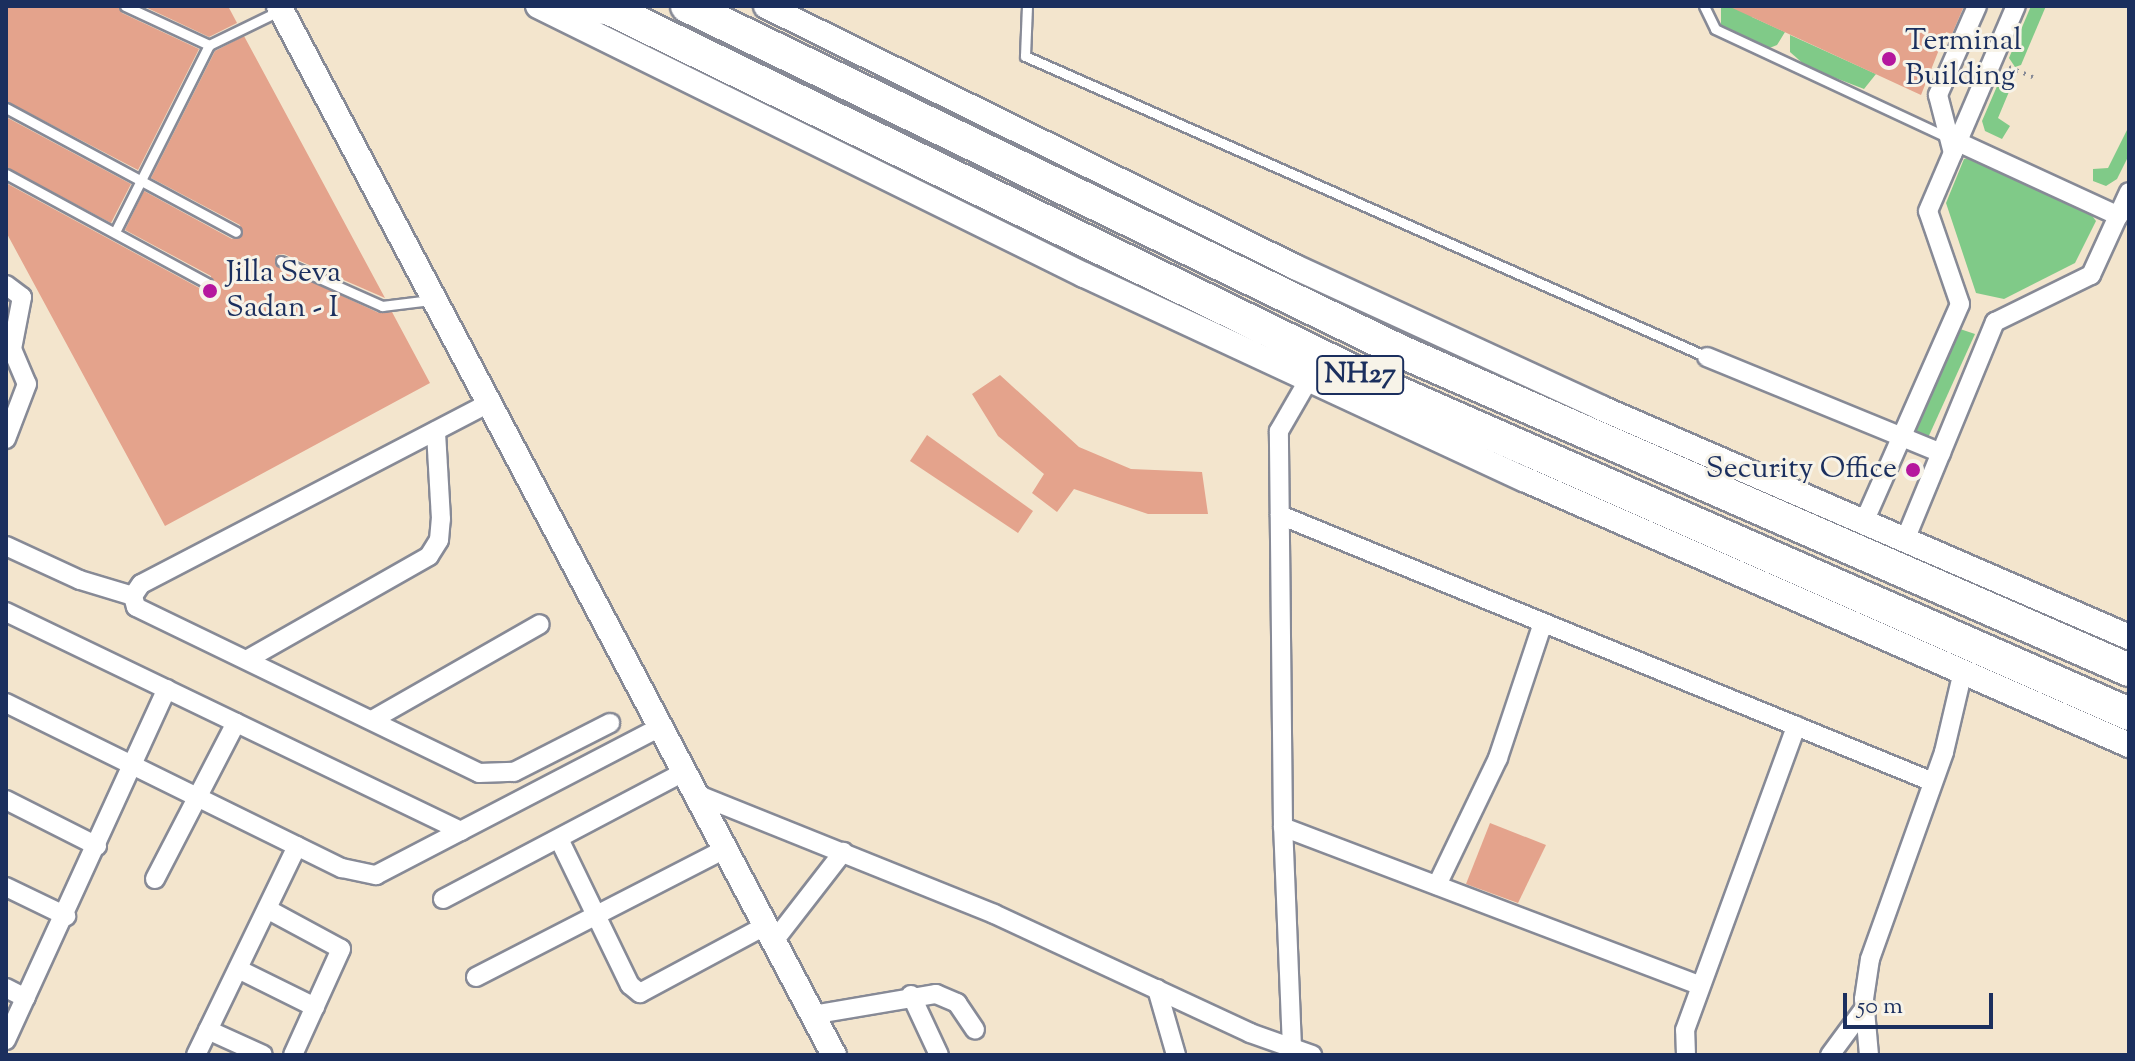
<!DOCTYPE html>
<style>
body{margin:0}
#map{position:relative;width:2135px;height:1061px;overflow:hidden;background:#f3e5cd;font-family:"Sorts Mill Goudy",serif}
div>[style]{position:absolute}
.green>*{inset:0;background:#80ca88}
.building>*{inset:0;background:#e4a38c}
.path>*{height:4px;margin-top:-2px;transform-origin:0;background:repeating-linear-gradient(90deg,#878a96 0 2px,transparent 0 8px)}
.roads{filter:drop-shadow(2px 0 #878a96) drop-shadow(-2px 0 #878a96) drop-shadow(0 2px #878a96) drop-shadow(0 -2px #878a96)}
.lane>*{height:9px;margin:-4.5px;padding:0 4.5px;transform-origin:4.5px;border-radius:4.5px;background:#fff}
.street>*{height:18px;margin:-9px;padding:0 9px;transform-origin:9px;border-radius:9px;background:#fff}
.secondary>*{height:24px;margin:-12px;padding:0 12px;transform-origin:12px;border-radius:12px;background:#fff}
.highway>*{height:32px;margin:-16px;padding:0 16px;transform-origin:16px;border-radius:16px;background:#fff}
.dots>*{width:22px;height:22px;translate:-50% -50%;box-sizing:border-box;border:4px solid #f7f3e8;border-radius:50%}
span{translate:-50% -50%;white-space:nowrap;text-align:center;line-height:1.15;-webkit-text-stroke:6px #f7f3e8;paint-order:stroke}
.shield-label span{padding:2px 6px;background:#f7f3e8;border:2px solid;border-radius:6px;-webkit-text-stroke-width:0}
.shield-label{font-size:28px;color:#1b2f5e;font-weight:700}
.poi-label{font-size:30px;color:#1b2f5e}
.left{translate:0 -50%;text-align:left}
.right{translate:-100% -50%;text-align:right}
.frame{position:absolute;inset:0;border:8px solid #1b2f5e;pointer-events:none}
.scale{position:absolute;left:1843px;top:993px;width:150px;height:36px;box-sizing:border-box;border:4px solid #1b2f5e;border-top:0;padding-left:10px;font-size:24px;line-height:28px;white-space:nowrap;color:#1b2f5e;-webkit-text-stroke:6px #f7f3e8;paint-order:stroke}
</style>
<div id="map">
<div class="green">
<i style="clip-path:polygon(1721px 6px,1756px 6px,1752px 17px,1785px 32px,1777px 45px,1767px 49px,1721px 28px)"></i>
<i style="clip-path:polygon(2031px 6px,2046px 6px,2021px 65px,2015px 67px,2009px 58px)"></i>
<i style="clip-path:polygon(1790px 35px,1876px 74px,1864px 89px,1807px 67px,1790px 52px)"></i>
<i style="clip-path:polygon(2004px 70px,2016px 75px,1998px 118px,2010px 126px,2002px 139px,1985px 131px,1982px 121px)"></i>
<i style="clip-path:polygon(2129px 126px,2129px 155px,2117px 179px,2106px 186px,2093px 181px,2093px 169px,2108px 168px)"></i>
<i style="clip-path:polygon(1973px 157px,2087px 209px,2096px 221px,2075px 263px,2004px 299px,1976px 293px,1946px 203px,1964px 159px)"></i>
<i style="clip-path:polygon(1960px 329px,1975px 334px,1927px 440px,1915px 434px)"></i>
</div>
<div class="building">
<i style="clip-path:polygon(6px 6px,118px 6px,122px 13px,199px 49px,138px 170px,6px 101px)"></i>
<i style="clip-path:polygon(143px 6px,228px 6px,237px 23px,209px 37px)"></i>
<i style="clip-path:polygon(1728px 6px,1964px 6px,1952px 34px,1946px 32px,1921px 95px)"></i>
<i style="clip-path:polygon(244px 36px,385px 298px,284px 254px,276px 255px,275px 265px,379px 313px,392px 312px,430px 383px,165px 526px,6px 232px,6px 183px,203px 290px,212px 289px,211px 276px,125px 230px,144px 191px,232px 239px,242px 236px,240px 225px,151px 178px,215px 51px)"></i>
<i style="clip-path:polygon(6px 117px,131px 184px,111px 223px,6px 167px)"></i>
<i style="clip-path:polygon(1000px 375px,1079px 447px,1131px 469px,1202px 472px,1208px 514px,1148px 514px,1074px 489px,1057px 512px,1032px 493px,1044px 474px,998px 436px,972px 394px)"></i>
<i style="clip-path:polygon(927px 435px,1033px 511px,1018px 533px,910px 461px)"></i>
<i style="clip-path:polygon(1490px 823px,1546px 845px,1518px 903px,1466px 884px)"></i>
</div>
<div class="path">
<i style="left:2009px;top:67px;width:26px;rotate:23deg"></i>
</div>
<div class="roads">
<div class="lane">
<i style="left:125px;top:6px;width:93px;rotate:24.9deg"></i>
<i style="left:209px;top:45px;width:80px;rotate:-25.9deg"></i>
<i style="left:1027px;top:6px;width:50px;rotate:92.3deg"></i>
<i style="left:1025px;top:56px;width:745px;rotate:23.81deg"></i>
<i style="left:1704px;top:6px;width:25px;rotate:64deg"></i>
<i style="left:1715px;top:29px;width:258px;rotate:25deg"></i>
<i style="left:6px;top:108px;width:261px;rotate:28.3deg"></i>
<i style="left:6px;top:174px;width:229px;rotate:28.5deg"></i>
<i style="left:115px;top:232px;width:209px;rotate:-63.3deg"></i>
<i style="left:281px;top:261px;width:111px;rotate:24deg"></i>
<i style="left:382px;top:306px;width:49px;rotate:-7deg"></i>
</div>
<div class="street">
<i style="left:1958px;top:142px;width:177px;rotate:24.7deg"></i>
<i style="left:1953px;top:153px;width:60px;rotate:-104.5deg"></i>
<i style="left:1938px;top:95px;width:97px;rotate:-66.3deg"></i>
<i style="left:6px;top:285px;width:20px;rotate:37deg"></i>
<i style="left:22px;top:297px;width:53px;rotate:100.9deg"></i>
<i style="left:12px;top:349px;width:38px;rotate:67deg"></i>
<i style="left:27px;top:384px;width:59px;rotate:110.9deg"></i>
<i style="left:1707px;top:357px;width:253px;rotate:22.3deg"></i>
<i style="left:489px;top:403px;width:392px;rotate:152.5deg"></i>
<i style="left:141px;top:584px;width:14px;rotate:124deg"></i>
<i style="left:133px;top:596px;width:11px;rotate:75deg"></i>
<i style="left:136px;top:607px;width:381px;rotate:25.8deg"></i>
<i style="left:479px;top:773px;width:35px;rotate:-2deg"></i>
<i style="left:514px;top:772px;width:108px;rotate:-27deg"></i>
<i style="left:1280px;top:515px;width:705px;rotate:22.24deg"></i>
<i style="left:1864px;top:522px;width:238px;rotate:-66.2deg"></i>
<i style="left:1960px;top:304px;width:98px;rotate:-109deg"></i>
<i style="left:1928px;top:211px;width:223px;rotate:-66.8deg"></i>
<i style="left:1905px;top:540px;width:236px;rotate:-67.6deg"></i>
<i style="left:1995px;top:322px;width:107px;rotate:-26.1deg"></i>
<i style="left:2091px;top:275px;width:91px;rotate:-65.4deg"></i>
<i style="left:6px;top:546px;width:81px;rotate:24.7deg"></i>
<i style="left:80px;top:580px;width:55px;rotate:16.8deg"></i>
<i style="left:6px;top:612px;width:505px;rotate:25.7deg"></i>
<i style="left:248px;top:659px;width:208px;rotate:-29.6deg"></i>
<i style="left:429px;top:556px;width:19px;rotate:-58deg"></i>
<i style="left:439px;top:540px;width:21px;rotate:-85deg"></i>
<i style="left:441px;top:519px;width:88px;rotate:-93.3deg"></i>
<i style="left:6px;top:703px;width:374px;rotate:26.2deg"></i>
<i style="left:342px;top:868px;width:35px;rotate:12deg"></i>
<i style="left:376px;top:875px;width:320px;rotate:-27.5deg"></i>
<i style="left:372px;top:720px;width:193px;rotate:-29.7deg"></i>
<i style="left:696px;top:794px;width:321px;rotate:21.9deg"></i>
<i style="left:994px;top:914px;width:282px;rotate:24.9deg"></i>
<i style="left:1250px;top:1033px;width:66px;rotate:19.5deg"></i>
<i style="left:6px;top:800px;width:102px;rotate:26.8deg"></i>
<i style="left:1283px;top:827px;width:446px;rotate:20.8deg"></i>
<i style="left:559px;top:839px;width:162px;rotate:64.1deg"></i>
<i style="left:630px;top:985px;width:13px;rotate:39deg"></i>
<i style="left:640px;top:993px;width:142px;rotate:-28.2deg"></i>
<i style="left:155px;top:879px;width:176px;rotate:-62.6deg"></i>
<i style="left:1437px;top:885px;width:141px;rotate:-64.3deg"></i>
<i style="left:1498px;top:758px;width:142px;rotate:-71.6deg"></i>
<i style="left:6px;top:887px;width:67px;rotate:25.8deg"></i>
<i style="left:443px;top:899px;width:272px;rotate:-27.8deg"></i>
<i style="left:267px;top:909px;width:84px;rotate:28.4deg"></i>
<i style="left:341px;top:949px;width:116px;rotate:114.4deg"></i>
<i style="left:774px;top:941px;width:113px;rotate:-52.2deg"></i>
<i style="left:238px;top:969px;width:86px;rotate:26.3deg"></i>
<i style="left:476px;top:977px;width:280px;rotate:-27.2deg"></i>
<i style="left:6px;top:988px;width:22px;rotate:27deg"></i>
<i style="left:1157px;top:989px;width:69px;rotate:73.9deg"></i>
<i style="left:911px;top:995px;width:66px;rotate:65deg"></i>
<i style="left:812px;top:1015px;width:126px;rotate:-9.6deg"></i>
<i style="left:936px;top:994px;width:23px;rotate:23deg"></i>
<i style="left:957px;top:1003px;width:32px;rotate:56deg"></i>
<i style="left:208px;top:1030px;width:60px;rotate:24.4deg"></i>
<i style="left:6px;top:1040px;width:386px;rotate:-65.4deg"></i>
<i style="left:1292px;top:1048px;width:221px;rotate:-92.3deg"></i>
<i style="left:1283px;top:827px;width:396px;rotate:-90.6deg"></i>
<i style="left:1279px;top:431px;width:60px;rotate:-60deg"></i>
<i style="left:196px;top:1055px;width:232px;rotate:-64.2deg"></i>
<i style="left:1686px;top:1055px;width:25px;rotate:-92deg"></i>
<i style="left:1685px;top:1030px;width:324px;rotate:-69.9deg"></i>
<i style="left:1830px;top:1055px;width:57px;rotate:-53.5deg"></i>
<i style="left:1869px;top:1055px;width:56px;rotate:-95.1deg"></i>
<i style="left:1864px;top:999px;width:40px;rotate:-81.5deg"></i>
<i style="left:1870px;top:959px;width:220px;rotate:-70.3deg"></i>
<i style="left:1944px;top:752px;width:83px;rotate:-76.8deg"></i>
</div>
<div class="secondary">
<i style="left:279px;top:6px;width:1187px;rotate:62.12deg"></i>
<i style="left:538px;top:6px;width:609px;rotate:26.23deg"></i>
<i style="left:1084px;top:275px;width:485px;rotate:24.9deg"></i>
<i style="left:1524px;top:479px;width:661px;rotate:23.73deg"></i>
<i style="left:766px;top:6px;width:590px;rotate:26.26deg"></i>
<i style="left:1295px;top:267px;width:337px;rotate:24.7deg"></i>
<i style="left:1601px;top:408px;width:576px;rotate:23.45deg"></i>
</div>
<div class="highway">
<i style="left:556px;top:6px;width:53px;rotate:2.2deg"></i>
<i style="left:604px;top:6px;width:867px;rotate:26deg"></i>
<i style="left:1383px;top:386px;width:815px;rotate:23.73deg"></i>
<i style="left:687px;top:6px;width:792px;rotate:25.82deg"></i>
<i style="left:1400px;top:351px;width:796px;rotate:23.63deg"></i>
</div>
</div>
<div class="dots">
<i style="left:1889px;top:59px;background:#b5179e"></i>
<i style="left:210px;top:291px;background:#b5179e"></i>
<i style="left:1913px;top:470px;background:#b5179e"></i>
</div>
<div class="shield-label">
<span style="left:1360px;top:375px">NH27</span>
</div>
<div class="poi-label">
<span class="left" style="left:1905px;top:59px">Terminal<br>Building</span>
<span class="left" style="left:226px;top:291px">Jilla Seva<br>Sadan - I</span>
<span class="right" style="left:1897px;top:470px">Security Office</span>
</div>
<div class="frame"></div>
<div class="scale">50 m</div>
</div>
